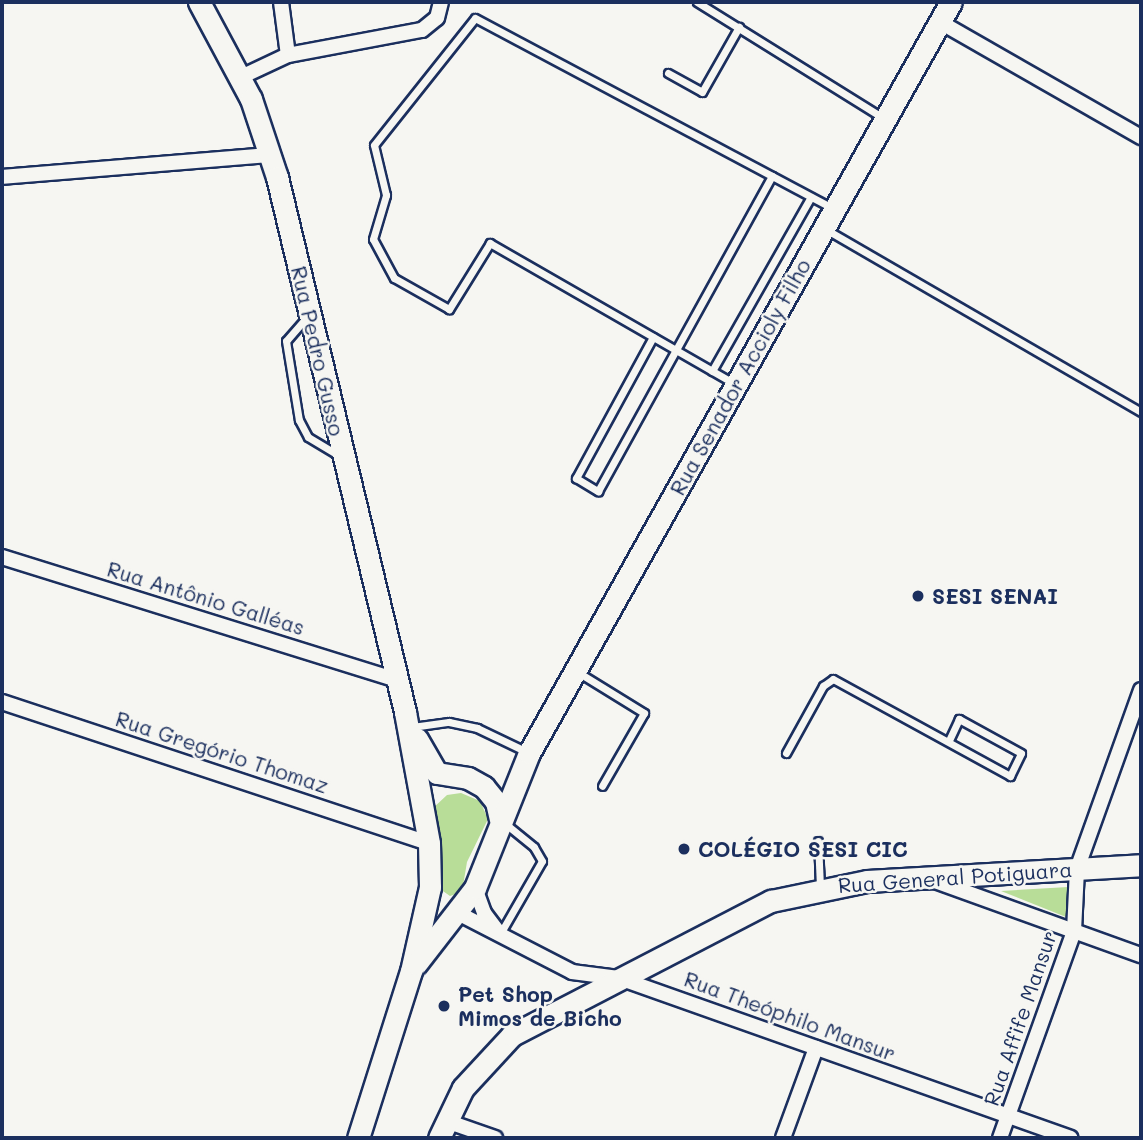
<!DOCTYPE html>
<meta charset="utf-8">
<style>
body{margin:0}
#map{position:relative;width:1143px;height:1140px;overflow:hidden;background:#f6f6f2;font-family:Mali,sans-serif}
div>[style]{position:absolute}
.green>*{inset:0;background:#b8dd98}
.roads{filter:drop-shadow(2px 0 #1b2f5e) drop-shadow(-2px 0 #1b2f5e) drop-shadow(0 2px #1b2f5e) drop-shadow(0 -2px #1b2f5e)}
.lane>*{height:7px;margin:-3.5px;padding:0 3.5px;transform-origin:3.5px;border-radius:3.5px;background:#f6f6f2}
.street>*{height:14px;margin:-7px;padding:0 7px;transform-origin:7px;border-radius:7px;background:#f6f6f2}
.secondary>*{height:21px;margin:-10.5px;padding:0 10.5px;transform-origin:10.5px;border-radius:10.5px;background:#f6f6f2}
.dots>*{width:19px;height:19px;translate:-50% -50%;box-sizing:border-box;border:4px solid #f6f6f2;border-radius:50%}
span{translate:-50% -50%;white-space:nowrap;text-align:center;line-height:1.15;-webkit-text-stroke:5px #f6f6f2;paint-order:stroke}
.street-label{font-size:21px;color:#1b2f5e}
.poi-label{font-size:21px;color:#1b2f5e;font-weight:700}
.left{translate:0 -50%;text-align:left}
.frame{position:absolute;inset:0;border:4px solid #1b2f5e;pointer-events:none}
</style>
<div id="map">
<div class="green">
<i style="clip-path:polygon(461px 793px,480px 801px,488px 819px,467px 862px,462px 892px,450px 896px,440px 889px,439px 852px,431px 810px,447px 795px)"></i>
<i style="clip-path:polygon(1068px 887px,1066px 917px,1001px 891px)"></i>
</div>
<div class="roads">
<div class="lane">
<i style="left:697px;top:2px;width:218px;rotate:31.9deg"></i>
<i style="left:668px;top:73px;width:39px;rotate:29deg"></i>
<i style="left:702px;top:92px;width:75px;rotate:-60.4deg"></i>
<i style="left:827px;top:230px;width:363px;rotate:30.1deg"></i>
<i style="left:306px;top:318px;width:30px;rotate:131deg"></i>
<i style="left:286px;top:341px;width:80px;rotate:80.7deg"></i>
<i style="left:299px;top:420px;width:19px;rotate:62deg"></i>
<i style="left:308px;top:437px;width:35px;rotate:31deg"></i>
<i style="left:653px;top:337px;width:161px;rotate:118.6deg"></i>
<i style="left:576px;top:478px;width:26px;rotate:31deg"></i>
<i style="left:598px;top:491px;width:360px;rotate:-61.1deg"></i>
<i style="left:712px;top:371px;width:200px;rotate:-60.4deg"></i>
<i style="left:735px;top:384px;width:283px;rotate:-150.1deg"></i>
<i style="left:490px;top:243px;width:78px;rotate:121.8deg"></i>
<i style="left:449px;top:309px;width:63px;rotate:-150.6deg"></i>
<i style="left:394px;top:278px;width:44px;rotate:-118.3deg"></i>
<i style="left:373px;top:239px;width:46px;rotate:-73.5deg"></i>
<i style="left:386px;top:195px;width:51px;rotate:-103.5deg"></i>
<i style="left:374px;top:145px;width:162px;rotate:-51.5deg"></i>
<i style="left:475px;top:18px;width:403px;rotate:28deg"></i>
<i style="left:576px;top:671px;width:80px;rotate:31.7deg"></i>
<i style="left:644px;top:713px;width:84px;rotate:119.9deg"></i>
<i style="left:412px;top:727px;width:37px;rotate:-8deg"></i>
<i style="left:449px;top:722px;width:29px;rotate:12deg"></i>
<i style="left:477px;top:728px;width:55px;rotate:25.6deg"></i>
<i style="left:786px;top:753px;width:77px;rotate:-61.1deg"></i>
<i style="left:823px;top:686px;width:12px;rotate:-35deg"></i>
<i style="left:833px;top:679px;width:202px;rotate:28.7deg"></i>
<i style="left:1010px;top:776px;width:25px;rotate:-64deg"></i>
<i style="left:1021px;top:753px;width:71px;rotate:-151.3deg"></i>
<i style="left:959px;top:719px;width:23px;rotate:115deg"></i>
<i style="left:818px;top:841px;width:46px;rotate:87.5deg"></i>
<i style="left:500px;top:934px;width:84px;rotate:-60.1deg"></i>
<i style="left:542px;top:861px;width:16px;rotate:-120deg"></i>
<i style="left:534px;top:847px;width:40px;rotate:-141deg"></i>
</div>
<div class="street">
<i style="left:281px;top:2px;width:53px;rotate:82.5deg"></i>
<i style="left:940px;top:22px;width:232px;rotate:29.8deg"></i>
<i style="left:241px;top:77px;width:52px;rotate:-25.1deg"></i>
<i style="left:288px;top:55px;width:136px;rotate:-10.6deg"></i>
<i style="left:422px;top:30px;width:19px;rotate:-39deg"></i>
<i style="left:437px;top:18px;width:16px;rotate:-76deg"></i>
<i style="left:2px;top:177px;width:270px;rotate:-4.7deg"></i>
<i style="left:2px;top:557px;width:414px;rotate:17.3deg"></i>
<i style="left:2px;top:702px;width:450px;rotate:18.3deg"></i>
<i style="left:935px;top:881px;width:219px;rotate:19.8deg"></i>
<i style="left:475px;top:888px;width:27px;rotate:70deg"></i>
<i style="left:484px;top:913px;width:21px;rotate:53deg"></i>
<i style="left:456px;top:912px;width:131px;rotate:27.3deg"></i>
<i style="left:572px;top:972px;width:47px;rotate:7.3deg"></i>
<i style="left:619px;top:978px;width:479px;rotate:19.5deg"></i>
<i style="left:446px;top:1121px;width:52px;rotate:19.1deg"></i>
<i style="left:783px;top:1138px;width:96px;rotate:-69.9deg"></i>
<i style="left:1000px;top:1138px;width:220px;rotate:-70.3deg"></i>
<i style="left:1074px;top:931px;width:62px;rotate:-87.2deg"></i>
<i style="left:1077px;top:869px;width:190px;rotate:-70.3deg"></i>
</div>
<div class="secondary">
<i style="left:199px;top:2px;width:110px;rotate:61.8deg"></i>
<i style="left:251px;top:99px;width:82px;rotate:71.6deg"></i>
<i style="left:277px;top:177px;width:550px;rotate:76.54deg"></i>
<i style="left:405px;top:712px;width:133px;rotate:79.6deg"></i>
<i style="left:429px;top:843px;width:44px;rotate:88.7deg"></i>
<i style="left:430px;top:887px;width:86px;rotate:102.7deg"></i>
<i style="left:411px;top:971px;width:175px;rotate:107.6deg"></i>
<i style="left:417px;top:739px;width:39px;rotate:60deg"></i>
<i style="left:437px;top:773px;width:31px;rotate:9deg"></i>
<i style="left:468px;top:778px;width:18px;rotate:29deg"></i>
<i style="left:484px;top:787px;width:19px;rotate:51deg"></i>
<i style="left:496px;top:802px;width:17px;rotate:77deg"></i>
<i style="left:416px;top:964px;width:96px;rotate:-52.2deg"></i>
<i style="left:475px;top:888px;width:145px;rotate:-68.2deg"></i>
<i style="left:529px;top:753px;width:861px;rotate:-60.67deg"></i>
<i style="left:439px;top:1138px;width:55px;rotate:-64.4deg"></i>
<i style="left:463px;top:1088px;width:72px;rotate:-47.2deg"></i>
<i style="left:512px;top:1035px;width:292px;rotate:-27.4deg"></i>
<i style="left:771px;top:901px;width:98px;rotate:-11.8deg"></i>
<i style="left:867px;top:881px;width:274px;rotate:-3.3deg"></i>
</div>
</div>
<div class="dots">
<i style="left:918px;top:596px;background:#1b2f5e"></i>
<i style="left:684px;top:849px;background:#1b2f5e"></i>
<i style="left:444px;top:1006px;background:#1b2f5e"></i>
</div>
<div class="street-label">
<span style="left:318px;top:351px;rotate:77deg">Rua Pedro Gusso</span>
<span style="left:740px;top:377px;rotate:-61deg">Rua Senador Accioly Filho</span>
<span style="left:206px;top:598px;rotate:17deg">Rua Antônio Galléas</span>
<span style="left:222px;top:752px;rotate:18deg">Rua Gregório Thomaz</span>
<span style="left:955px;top:877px;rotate:-4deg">Rua General Potiguara</span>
<span style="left:790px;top:1016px;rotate:20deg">Rua Theóphilo Mansur</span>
<span style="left:1020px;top:1018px;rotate:-71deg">Rua Affife Mansur</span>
</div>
<div class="poi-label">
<span class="left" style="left:932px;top:596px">SESI SENAI</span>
<span class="left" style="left:698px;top:849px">COLÉGIO SESI CIC</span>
<span class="left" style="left:458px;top:1006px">Pet Shop<br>Mimos de Bicho</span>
</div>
<div class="frame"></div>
</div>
